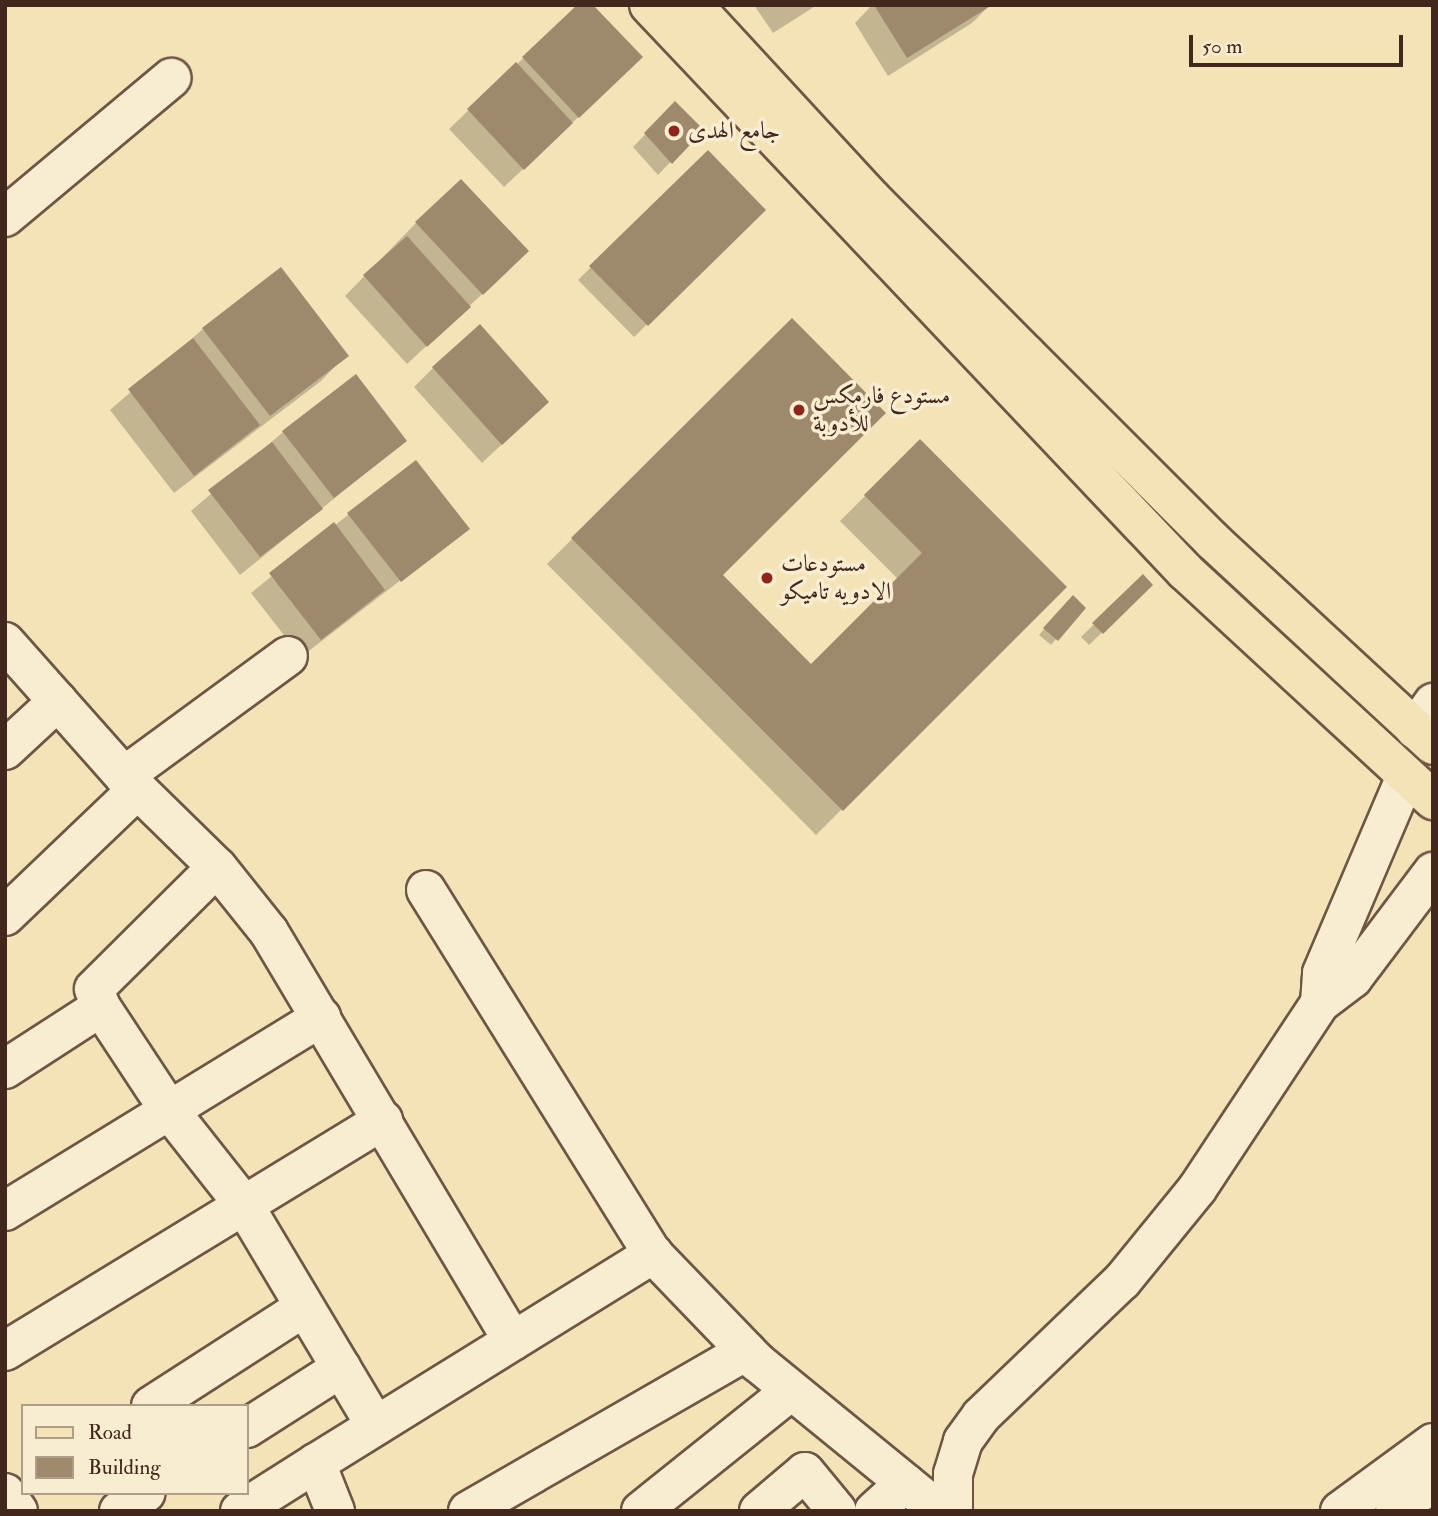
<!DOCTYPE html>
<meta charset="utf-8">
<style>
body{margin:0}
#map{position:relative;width:1438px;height:1516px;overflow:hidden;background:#f4e3b7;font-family:"IM FELL Double Pica",Amiri,serif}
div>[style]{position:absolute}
.shadow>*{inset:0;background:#0003}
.building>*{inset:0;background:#9f896d}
.roads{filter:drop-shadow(2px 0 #6e5644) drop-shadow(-2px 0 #6e5644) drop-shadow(0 2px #6e5644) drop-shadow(0 -2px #6e5644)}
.minor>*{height:38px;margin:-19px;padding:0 19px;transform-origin:19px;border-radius:19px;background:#f8edd0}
.major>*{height:38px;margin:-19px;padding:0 19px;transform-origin:19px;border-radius:19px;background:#f4e3b7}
.dots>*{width:19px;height:19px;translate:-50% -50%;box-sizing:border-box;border:4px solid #f8edd0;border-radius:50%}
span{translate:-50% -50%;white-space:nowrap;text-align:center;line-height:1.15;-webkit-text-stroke:7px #f8edd0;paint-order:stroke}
.poi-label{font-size:24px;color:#42271d}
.left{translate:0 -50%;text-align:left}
.frame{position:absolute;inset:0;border:7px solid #42271d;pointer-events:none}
.legend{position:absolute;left:21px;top:1404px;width:228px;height:91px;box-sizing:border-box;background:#f8edd0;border:2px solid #af9e88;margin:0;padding:9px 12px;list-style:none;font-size:21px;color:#42271d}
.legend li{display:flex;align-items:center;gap:14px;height:35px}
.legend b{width:35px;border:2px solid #af9e88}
.scale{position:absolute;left:1189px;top:35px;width:214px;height:32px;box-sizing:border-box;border:4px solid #42271d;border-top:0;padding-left:9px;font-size:21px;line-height:24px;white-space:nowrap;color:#42271d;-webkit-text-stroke:5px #f8edd0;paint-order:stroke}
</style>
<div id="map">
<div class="shadow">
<i style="clip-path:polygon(579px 5px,622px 76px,504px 187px,449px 129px)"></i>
<i style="clip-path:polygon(754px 5px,817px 5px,773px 33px)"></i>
<i style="clip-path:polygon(872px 5px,990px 5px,972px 23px,888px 76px,855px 23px)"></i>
<i style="clip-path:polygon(675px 103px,701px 130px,658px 175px,633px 147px)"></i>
<i style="clip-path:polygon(708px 152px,764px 210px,634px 337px,578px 280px)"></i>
<i style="clip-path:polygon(416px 223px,508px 270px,407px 364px,345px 296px)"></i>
<i style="clip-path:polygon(792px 320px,720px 575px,811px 666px,898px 579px,840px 521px,920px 441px,1064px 587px,816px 835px,547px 564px)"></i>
<i style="clip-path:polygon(203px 329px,346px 355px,321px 381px,174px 493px,110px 410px)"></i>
<i style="clip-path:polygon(433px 368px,547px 402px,482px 463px,414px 387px)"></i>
<i style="clip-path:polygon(283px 432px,405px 441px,240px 575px,191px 511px)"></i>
<i style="clip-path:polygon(349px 514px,467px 529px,301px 657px,251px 593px)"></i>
<i style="clip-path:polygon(1143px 576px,1151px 585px,1089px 645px,1081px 637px)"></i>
<i style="clip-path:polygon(1067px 603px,1056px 639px,1051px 645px,1039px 635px)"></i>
</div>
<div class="building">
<i style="clip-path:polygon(577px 5px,593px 5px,643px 57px,579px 118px,522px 57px)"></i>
<i style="clip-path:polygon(874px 5px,992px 5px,907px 58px)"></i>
<i style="clip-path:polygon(516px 62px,573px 123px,524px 170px,467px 109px)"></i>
<i style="clip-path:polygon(675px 101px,704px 130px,672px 164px,644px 133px)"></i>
<i style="clip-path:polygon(708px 150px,766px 210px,648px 326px,589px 266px)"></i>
<i style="clip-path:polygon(461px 179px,529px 251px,483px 295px,415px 222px)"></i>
<i style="clip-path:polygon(407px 236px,471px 307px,427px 347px,363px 275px)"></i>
<i style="clip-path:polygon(281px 267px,349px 356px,270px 416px,202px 328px)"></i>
<i style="clip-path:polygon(792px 318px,886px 413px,723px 575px,811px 664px,922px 553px,864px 495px,920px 439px,1067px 587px,843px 811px,571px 538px)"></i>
<i style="clip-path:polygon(480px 324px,549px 402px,502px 445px,432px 367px)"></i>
<i style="clip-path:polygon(193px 338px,260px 425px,194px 476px,128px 389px)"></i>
<i style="clip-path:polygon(356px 374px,407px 441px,334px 498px,282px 431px)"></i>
<i style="clip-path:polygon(272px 442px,323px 509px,260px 557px,208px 490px)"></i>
<i style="clip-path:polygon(416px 460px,470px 529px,401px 582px,347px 513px)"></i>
<i style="clip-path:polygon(334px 522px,385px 590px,321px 640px,269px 573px)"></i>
<i style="clip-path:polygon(1143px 574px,1153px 585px,1103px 634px,1092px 623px)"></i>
<i style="clip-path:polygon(1073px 595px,1086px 608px,1058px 641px,1043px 628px)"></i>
</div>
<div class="roads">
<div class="minor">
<i style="left:5px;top:217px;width:217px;rotate:-39.9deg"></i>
<i style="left:5px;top:642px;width:179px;rotate:48.4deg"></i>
<i style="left:124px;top:776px;width:130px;rotate:44.4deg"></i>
<i style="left:217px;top:867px;width:83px;rotate:51.3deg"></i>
<i style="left:269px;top:932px;width:476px;rotate:59.2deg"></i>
<i style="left:1415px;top:729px;width:32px;rotate:-55deg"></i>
<i style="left:5px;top:750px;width:72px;rotate:-42.8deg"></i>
<i style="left:124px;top:776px;width:203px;rotate:-36.2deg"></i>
<i style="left:426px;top:890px;width:429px;rotate:58.1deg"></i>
<i style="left:653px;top:1254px;width:150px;rotate:46.1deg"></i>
<i style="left:757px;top:1362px;width:236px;rotate:39.2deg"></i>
<i style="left:5px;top:916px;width:182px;rotate:-43.7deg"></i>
<i style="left:1320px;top:1003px;width:30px;rotate:-86deg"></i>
<i style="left:1322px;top:973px;width:214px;rotate:-66.9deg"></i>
<i style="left:101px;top:1007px;width:123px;rotate:56.6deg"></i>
<i style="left:169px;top:1110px;width:121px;rotate:51.7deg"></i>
<i style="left:244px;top:1205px;width:257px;rotate:59.2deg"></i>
<i style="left:5px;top:1069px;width:114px;rotate:-32.9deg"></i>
<i style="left:101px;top:1007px;width:19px;rotate:-111deg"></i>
<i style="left:94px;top:989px;width:173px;rotate:-44.8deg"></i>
<i style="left:5px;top:1211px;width:371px;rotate:-31.5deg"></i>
<i style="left:5px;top:1351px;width:443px;rotate:-31.4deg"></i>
<i style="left:151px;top:1406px;width:181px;rotate:-32.8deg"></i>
<i style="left:247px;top:1428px;width:112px;rotate:-32.6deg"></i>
<i style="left:5px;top:1493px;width:22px;rotate:54deg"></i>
<i style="left:119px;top:1511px;width:32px;rotate:-34deg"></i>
<i style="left:240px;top:1511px;width:90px;rotate:-32.3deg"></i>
<i style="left:335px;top:1511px;width:52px;rotate:-111.6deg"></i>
<i style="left:316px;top:1463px;width:397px;rotate:-31.8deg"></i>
<i style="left:468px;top:1511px;width:321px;rotate:-29.9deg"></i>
<i style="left:641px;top:1511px;width:192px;rotate:-38.7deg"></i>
<i style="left:759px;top:1511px;width:60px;rotate:-40.3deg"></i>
<i style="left:805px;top:1472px;width:50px;rotate:50.6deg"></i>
<i style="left:874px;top:1511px;width:42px;rotate:-42.1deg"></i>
<i style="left:953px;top:1511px;width:37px;rotate:-90deg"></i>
<i style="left:953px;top:1474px;width:34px;rotate:-73deg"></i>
<i style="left:963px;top:1441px;width:31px;rotate:-54deg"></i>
<i style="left:981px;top:1416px;width:195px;rotate:-43.8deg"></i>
<i style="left:1122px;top:1281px;width:119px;rotate:-50.8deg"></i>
<i style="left:1197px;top:1189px;width:223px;rotate:-56.5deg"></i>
<i style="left:1320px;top:1003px;width:41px;rotate:-37.1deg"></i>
<i style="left:1353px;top:978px;width:133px;rotate:-53deg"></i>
<i style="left:1340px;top:1511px;width:115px;rotate:-36.2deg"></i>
<i style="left:1395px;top:1511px;width:48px;rotate:-37.3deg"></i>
</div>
<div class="major">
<i style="left:649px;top:5px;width:780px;rotate:46.56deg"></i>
<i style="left:1185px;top:571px;width:338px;rotate:42.7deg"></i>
<i style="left:693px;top:5px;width:263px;rotate:47.3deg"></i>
<i style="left:871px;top:198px;width:221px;rotate:45.2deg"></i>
<i style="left:1027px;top:355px;width:263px;rotate:45deg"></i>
<i style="left:1213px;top:541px;width:300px;rotate:42.8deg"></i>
</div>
</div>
<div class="dots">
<i style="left:674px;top:131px;background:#8f2418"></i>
<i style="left:799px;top:410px;background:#8f2418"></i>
<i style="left:767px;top:578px;background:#8f2418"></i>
</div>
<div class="poi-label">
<span class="left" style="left:688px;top:131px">جامع الهدى</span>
<span class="left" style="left:813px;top:410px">مستودع فارمكس<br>للأدوبة</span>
<span class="left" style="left:781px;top:578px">مستودعات<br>الادويه تاميكو</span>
</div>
<div class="frame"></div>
<ul class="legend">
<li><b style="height:9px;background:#f4e3b7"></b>Road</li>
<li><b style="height:19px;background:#9f896d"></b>Building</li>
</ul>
<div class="scale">50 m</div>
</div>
